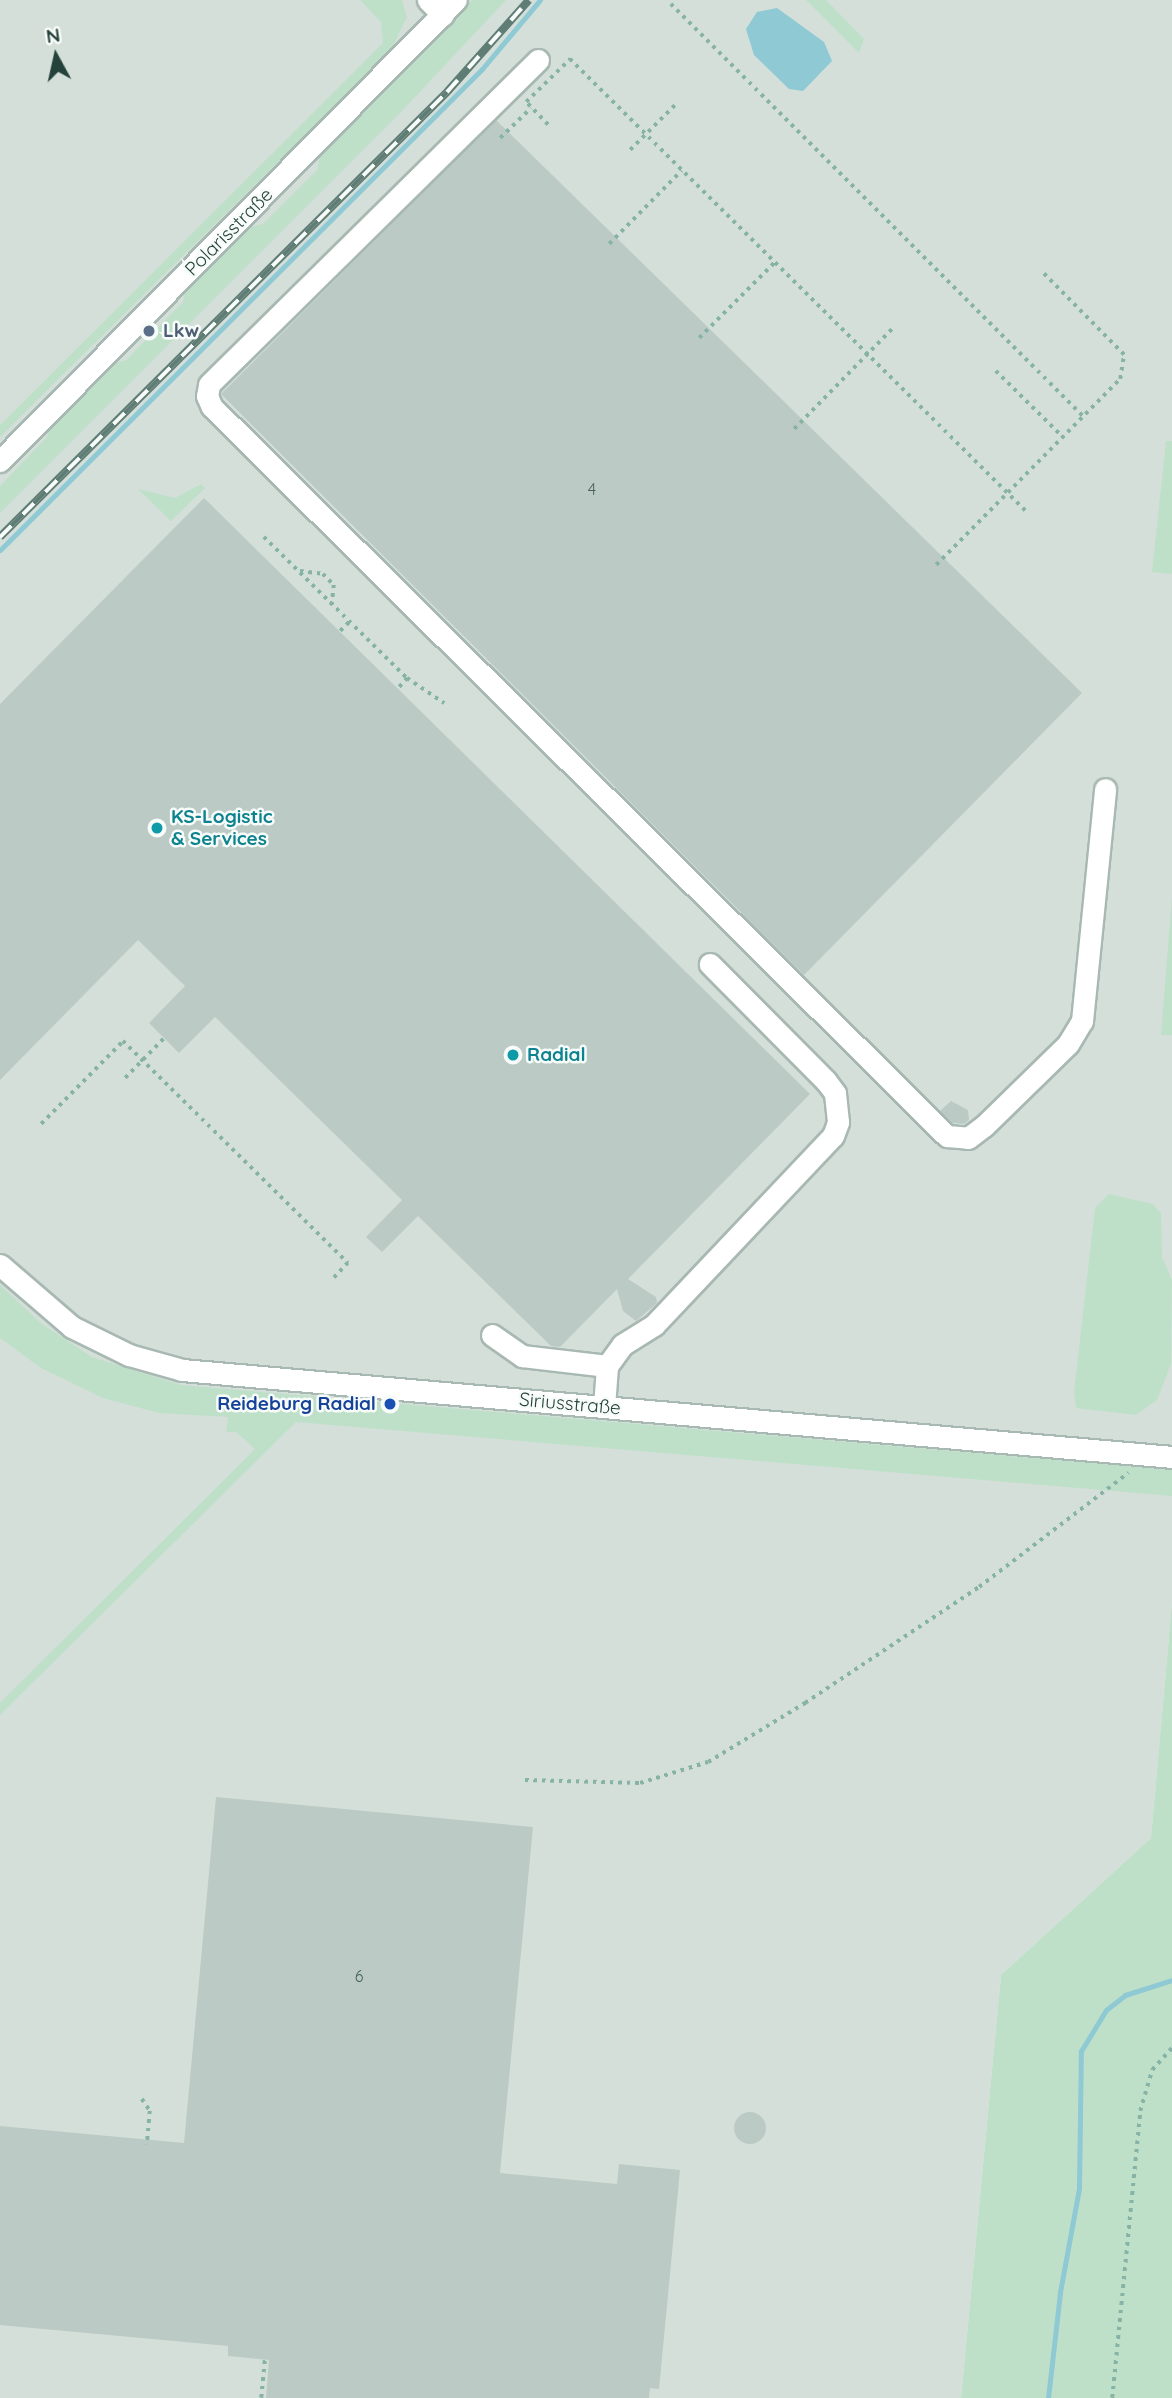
<!DOCTYPE html>
<meta charset="utf-8">
<style>
body{margin:0}
#map{position:relative;width:1172px;height:2398px;overflow:hidden;background:#e6efeb;font-family:Quicksand,sans-serif}
div>[style]{position:absolute}
.built>*{inset:0;background:#d4dfda}
.green>*{inset:0;background:#bfe0c8}
.water>*{inset:0;background:#8ec9d4}
.stream>*{height:5px;margin:-2.5px;padding:0 2.5px;transform-origin:2.5px;border-radius:2.5px;background:#8ec9d4}
.building>*{inset:0;background:#bbcac4}
.round{border-radius:50%}
.path>*{height:3.5px;margin-top:-1.75px;transform-origin:0;background:repeating-linear-gradient(90deg,#86b3a5 0 3.5px,transparent 0 8.5px)}
.roads{filter:drop-shadow(2px 0 #a8b8b2) drop-shadow(-2px 0 #a8b8b2) drop-shadow(0 2px #a8b8b2) drop-shadow(0 -2px #a8b8b2)}
.minor>*{height:21px;margin:-10.5px;padding:0 10.5px;transform-origin:10.5px;border-radius:10.5px;background:#fff}
.rail>*{height:8px;margin-top:-4px;transform-origin:0;background:repeating-linear-gradient(90deg,#f7fbf9 0 16px,#5f7d75 0 32px);box-sizing:border-box;border-block:2px solid #5f7d75}
.dots>*{width:19px;height:19px;translate:-50% -50%;box-sizing:border-box;border:4px solid #f7fbf9;border-radius:50%}
span{translate:-50% -50%;white-space:nowrap;text-align:center;line-height:1.15;-webkit-text-stroke:5px #f7fbf9;paint-order:stroke}
.number-label{font-size:16px;color:#4a645c}
.number-label span{-webkit-text-stroke-width:0}
.street-label{font-size:19px;color:#24423a}
.service-label{font-size:19px;color:#4e5e75;font-weight:700}
.left{translate:0 -50%;text-align:left}
.culture-label{font-size:19px;color:#0d838f;font-weight:700}
.transit-label{font-size:19px;color:#164399;font-weight:700}
.right{translate:-100% -50%;text-align:right}
.north{position:absolute;left:21px;top:21px;width:70px;height:70px;-webkit-text-stroke:5px #f7fbf9;paint-order:stroke;rotate:352deg;font-size:19px;font-weight:700;line-height:28px;text-align:center;color:#24423a}
.north::after{content:'';display:block;margin:auto;width:24px;height:32px;background:#24423a;clip-path:polygon(50% 0,100% 100%,50% 72%,0 100%)}
</style>
<div id="map">
<div class="built">
<i style="clip-path:polygon(0 0,1172px 0,1172px 1602px,1151px 1838px,1001px 1975px,961px 2398px,0 2398px)"></i>
</div>
<div class="green">
<i style="clip-path:polygon(360px 0,402px 0,407px 17px,391px 50px,0 437px,0 425px,383px 43px,381px 22px)"></i>
<i style="clip-path:polygon(472px 0,506px 0,403px 110px,0 513px,0 486px,47px 437px,51px 424px,111px 365px,126px 360px,183px 302px,185px 289px,251px 227px,263px 224px,317px 170px,320px 156px)"></i>
<i style="clip-path:polygon(806px 0,826px 0,864px 39px,859px 53px)"></i>
<i style="clip-path:polygon(1166px 441px,1172px 441px,1172px 574px,1152px 572px)"></i>
<i style="clip-path:polygon(201px 484px,205px 488px,171px 521px,138px 489px,175px 498px)"></i>
<i style="clip-path:polygon(1172px 897px,1172px 1035px,1161px 1035px)"></i>
<i style="clip-path:polygon(1109px 1194px,1153px 1204px,1161px 1214px,1162px 1257px,1172px 1280px,1171px 1364px,1157px 1400px,1136px 1415px,1076px 1408px,1074px 1392px,1095px 1208px)"></i>
<i style="clip-path:polygon(0 1285px,42px 1324px,92px 1357px,181px 1385px,1172px 1470px,1172px 1496px,296px 1422px,0 1715px,0 1703px,255px 1449px,236px 1432px,226px 1432px,228px 1417px,159px 1413px,103px 1398px,41px 1368px,0 1338px)"></i>
<i style="clip-path:polygon(1172px 1602px,1172px 2398px,961px 2398px,1001px 1975px,1151px 1838px)"></i>
</div>
<div class="water">
<i style="clip-path:polygon(777px 8px,824px 42px,832px 61px,803px 91px,789px 89px,754px 55px,746px 29px,757px 12px)"></i>
</div>
<div class="stream">
<i style="left:0;top:550px;width:681px;rotate:-44.94deg"></i>
<i style="left:482px;top:69px;width:90px;rotate:-50deg"></i>
<i style="left:1048px;top:2398px;width:107px;rotate:-83.5deg"></i>
<i style="left:1060px;top:2292px;width:106px;rotate:-79.6deg"></i>
<i style="left:1079px;top:2188px;width:137px;rotate:-89.2deg"></i>
<i style="left:1081px;top:2051px;width:48px;rotate:-58.6deg"></i>
<i style="left:1106px;top:2010px;width:24px;rotate:-38deg"></i>
<i style="left:1125px;top:1995px;width:49px;rotate:-17.7deg"></i>
</div>
<div class="building">
<i style="clip-path:polygon(496px 120px,1082px 693px,804px 975px,221px 394px)"></i>
<i style="clip-path:polygon(204px 498px,810px 1094px,628px 1279px,656px 1297px,657px 1303px,636px 1321px,623px 1311px,617px 1289px,560px 1347px,551px 1346px,418px 1216px,382px 1252px,366px 1237px,402px 1200px,215px 1017px,179px 1053px,149px 1023px,185px 986px,138px 940px,0 1080px,0 704px)"></i>
<i style="clip-path:polygon(951px 1101px,968px 1110px,969px 1120px,964px 1124px,953px 1123px,940px 1111px)"></i>
<i style="clip-path:polygon(216px 1797px,533px 1827px,500px 2173px,617px 2184px,619px 2164px,680px 2170px,659px 2389px,650px 2388px,649px 2398px,266px 2398px,269px 2360px,228px 2356px,228px 2346px,0 2325px,0 2126px,184px 2143px)"></i>
<i class="round" style="left:734px;top:2112px;width:32px;height:32px"></i>
</div>
<div class="path">
<i style="left:671px;top:4px;width:584px;rotate:45deg"></i>
<i style="left:548px;top:125px;width:32px;rotate:-134deg"></i>
<i style="left:526px;top:102px;width:62px;rotate:-44.3deg"></i>
<i style="left:570px;top:59px;width:646px;rotate:44.75deg"></i>
<i style="left:500px;top:138px;width:43px;rotate:-44.1deg"></i>
<i style="left:630px;top:150px;width:64px;rotate:-45deg"></i>
<i style="left:609px;top:244px;width:103px;rotate:-45.4deg"></i>
<i style="left:699px;top:338px;width:107px;rotate:-45deg"></i>
<i style="left:996px;top:371px;width:95px;rotate:44.6deg"></i>
<i style="left:794px;top:429px;width:140px;rotate:-45.6deg"></i>
<i style="left:264px;top:537px;width:201px;rotate:44.6deg"></i>
<i style="left:407px;top:678px;width:45px;rotate:34deg"></i>
<i style="left:936px;top:565px;width:262px;rotate:-45.3deg"></i>
<i style="left:1120px;top:379px;width:24px;rotate:-81deg"></i>
<i style="left:1124px;top:355px;width:118px;rotate:-134.7deg"></i>
<i style="left:300px;top:571px;width:23px;rotate:7deg"></i>
<i style="left:323px;top:574px;width:16px;rotate:45deg"></i>
<i style="left:334px;top:585px;width:20px;rotate:96deg"></i>
<i style="left:340px;top:631px;width:13px;rotate:-45deg"></i>
<i style="left:399px;top:687px;width:12px;rotate:-48deg"></i>
<i style="left:125px;top:1078px;width:56px;rotate:-45.7deg"></i>
<i style="left:41px;top:1124px;width:117px;rotate:-45.3deg"></i>
<i style="left:123px;top:1041px;width:316px;rotate:44.6deg"></i>
<i style="left:348px;top:1263px;width:23px;rotate:133deg"></i>
<i style="left:525px;top:1780px;width:115px;rotate:1.5deg"></i>
<i style="left:640px;top:1783px;width:71px;rotate:-17.2deg"></i>
<i style="left:708px;top:1762px;width:114px;rotate:-31.3deg"></i>
<i style="left:805px;top:1703px;width:209px;rotate:-33.7deg"></i>
<i style="left:979px;top:1587px;width:188px;rotate:-37.4deg"></i>
<i style="left:142px;top:2099px;width:14px;rotate:56deg"></i>
<i style="left:150px;top:2111px;width:34px;rotate:95deg"></i>
<i style="left:261px;top:2398px;width:42px;rotate:-84.6deg"></i>
<i style="left:1112px;top:2398px;width:288px;rotate:-84.4deg"></i>
<i style="left:1140px;top:2111px;width:43px;rotate:-73.7deg"></i>
<i style="left:1152px;top:2070px;width:30px;rotate:-48deg"></i>
</div>
<div class="roads">
<div class="minor">
<i style="left:428px;top:0;width:21px;rotate:45deg"></i>
<i style="left:538px;top:60px;width:462px;rotate:135.4deg"></i>
<i style="left:209px;top:385px;width:11px;rotate:100deg"></i>
<i style="left:207px;top:396px;width:12px;rotate:66deg"></i>
<i style="left:212px;top:407px;width:1035px;rotate:44.77deg"></i>
<i style="left:947px;top:1136px;width:21px;rotate:5deg"></i>
<i style="left:968px;top:1138px;width:20px;rotate:-37deg"></i>
<i style="left:984px;top:1126px;width:117px;rotate:-44.3deg"></i>
<i style="left:1068px;top:1044px;width:27px;rotate:-59deg"></i>
<i style="left:1082px;top:1021px;width:233px;rotate:-84.3deg"></i>
<i style="left:0;top:461px;width:648px;rotate:-45.31deg"></i>
<i style="left:0;top:1265px;width:95px;rotate:40.7deg"></i>
<i style="left:72px;top:1327px;width:64px;rotate:26.2deg"></i>
<i style="left:129px;top:1355px;width:55px;rotate:15.8deg"></i>
<i style="left:182px;top:1370px;width:994px;rotate:5.02deg"></i>
<i style="left:492px;top:1335px;width:37px;rotate:35deg"></i>
<i style="left:522px;top:1356px;width:86px;rotate:6.7deg"></i>
<i style="left:604px;top:1407px;width:41px;rotate:-85.8deg"></i>
<i style="left:607px;top:1366px;width:26px;rotate:-54deg"></i>
<i style="left:622px;top:1345px;width:38px;rotate:-32deg"></i>
<i style="left:654px;top:1325px;width:260px;rotate:-46.6deg"></i>
<i style="left:833px;top:1136px;width:15px;rotate:-70deg"></i>
<i style="left:838px;top:1122px;width:29px;rotate:-96deg"></i>
<i style="left:835px;top:1093px;width:15px;rotate:-127deg"></i>
<i style="left:826px;top:1081px;width:165px;rotate:-134.8deg"></i>
</div>
</div>
<div class="rail">
<i style="left:0;top:537px;width:631px;rotate:-44.87deg"></i>
<i style="left:447px;top:92px;width:123px;rotate:-48.3deg"></i>
</div>
<div class="dots">
<i style="left:149px;top:331px;background:#5c6f8a"></i>
<i style="left:157px;top:828px;background:#0f9aa8"></i>
<i style="left:513px;top:1055px;background:#0f9aa8"></i>
<i style="left:390px;top:1404px;background:#1a4fb4"></i>
</div>
<div class="number-label">
<span style="left:592px;top:489px">4</span>
<span style="left:359px;top:1976px">6</span>
</div>
<div class="street-label">
<span style="left:229px;top:232px;rotate:-45deg">Polarisstraße</span>
<span style="left:570px;top:1404px;rotate:5deg">Siriusstraße</span>
</div>
<div class="service-label">
<span class="left" style="left:163px;top:331px">Lkw</span>
</div>
<div class="culture-label">
<span class="left" style="left:171px;top:828px">KS-Logistic<br>&amp; Services</span>
<span class="left" style="left:527px;top:1055px">Radial</span>
</div>
<div class="transit-label">
<span class="right" style="left:376px;top:1404px">Reideburg Radial</span>
</div>
<div class="north">N</div>
</div>
